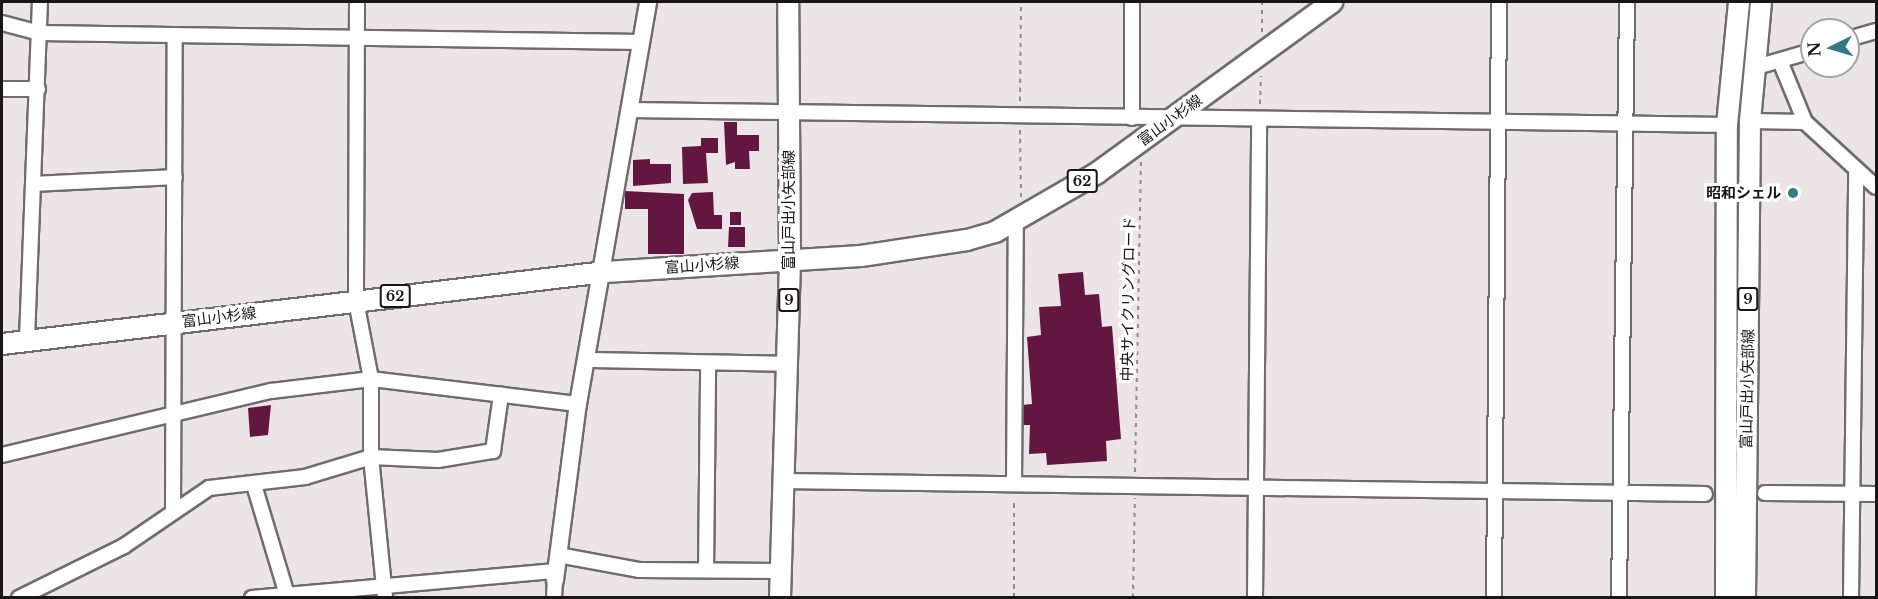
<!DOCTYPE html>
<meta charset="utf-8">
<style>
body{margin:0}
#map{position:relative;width:1878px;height:599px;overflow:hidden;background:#ece5e8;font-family:"Libre Baskerville","Noto Sans JP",serif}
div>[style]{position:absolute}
.building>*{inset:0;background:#631740}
.path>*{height:2px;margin-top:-1px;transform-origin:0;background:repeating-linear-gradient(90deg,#908b8d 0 4.5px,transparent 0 9px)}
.roads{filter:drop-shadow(2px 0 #726b6e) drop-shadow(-2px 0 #726b6e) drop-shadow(0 2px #726b6e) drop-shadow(0 -2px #726b6e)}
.minor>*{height:14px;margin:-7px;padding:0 7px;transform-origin:7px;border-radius:7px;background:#fff}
.tertiary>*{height:16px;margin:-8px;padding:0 8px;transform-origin:8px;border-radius:8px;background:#fff}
.primary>*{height:20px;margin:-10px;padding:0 10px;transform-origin:10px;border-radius:10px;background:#fff}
.dots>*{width:16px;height:16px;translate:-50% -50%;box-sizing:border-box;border:3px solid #fff;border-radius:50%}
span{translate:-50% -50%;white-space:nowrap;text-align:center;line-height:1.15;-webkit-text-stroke:6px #fff;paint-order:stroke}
.shield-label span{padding:2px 4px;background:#fff;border:2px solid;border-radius:4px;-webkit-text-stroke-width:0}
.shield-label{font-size:14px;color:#191617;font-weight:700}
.street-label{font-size:15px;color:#191617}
.poi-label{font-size:15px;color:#191617;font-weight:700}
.right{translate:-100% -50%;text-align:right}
.frame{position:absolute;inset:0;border:3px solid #191617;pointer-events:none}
.north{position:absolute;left:1800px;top:18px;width:60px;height:60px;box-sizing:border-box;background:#fff;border:2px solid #a3a2a2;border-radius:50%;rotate:265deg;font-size:16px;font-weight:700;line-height:24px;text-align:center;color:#191617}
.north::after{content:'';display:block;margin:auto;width:21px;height:27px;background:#327a82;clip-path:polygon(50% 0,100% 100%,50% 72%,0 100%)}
</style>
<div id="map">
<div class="building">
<i style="clip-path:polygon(724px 122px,737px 122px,737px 135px,759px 135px,759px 151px,749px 151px,750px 169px,735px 169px,735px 162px,726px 165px)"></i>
<i style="clip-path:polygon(701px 138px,718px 138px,718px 153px,706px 153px,708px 183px,683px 184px,682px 147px,701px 146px)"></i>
<i style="clip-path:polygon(650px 159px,650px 164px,671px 164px,671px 183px,633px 186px,633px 160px)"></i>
<i style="clip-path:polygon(625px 191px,684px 194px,684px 254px,648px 254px,648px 209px,625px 209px)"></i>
<i style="clip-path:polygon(713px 192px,714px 215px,722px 215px,722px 229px,697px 229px,688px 200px,692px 193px)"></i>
<i style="clip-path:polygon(730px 212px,741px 212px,741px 225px,730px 225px)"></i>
<i style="clip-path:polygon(729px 227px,745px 227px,745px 247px,728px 247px)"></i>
<i style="clip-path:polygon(1083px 272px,1085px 295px,1099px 294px,1102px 327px,1112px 326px,1121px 439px,1106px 441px,1107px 461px,1047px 465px,1046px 453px,1029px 454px,1030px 425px,1023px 425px,1022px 405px,1032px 404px,1027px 337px,1041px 335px,1039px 307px,1061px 306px,1058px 274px)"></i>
<i style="clip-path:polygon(271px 405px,268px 435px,250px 437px,248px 408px)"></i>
</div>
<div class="path">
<i style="left:1262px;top:32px;width:30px;rotate:-90deg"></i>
<i style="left:1020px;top:101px;width:99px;rotate:-89.4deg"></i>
<i style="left:1260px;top:104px;width:28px;rotate:-88deg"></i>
<i style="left:1020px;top:130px;width:67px;rotate:89.1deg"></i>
<i style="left:1135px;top:472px;width:310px;rotate:-88.9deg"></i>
<i style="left:1014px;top:598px;width:99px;rotate:-90deg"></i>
<i style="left:1133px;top:598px;width:100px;rotate:-88.9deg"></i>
</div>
<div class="roads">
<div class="minor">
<i style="left:357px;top:2px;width:299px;rotate:90.2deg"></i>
<i style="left:356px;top:301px;width:79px;rotate:79.1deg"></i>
<i style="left:371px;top:379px;width:78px;rotate:90deg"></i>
<i style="left:371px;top:457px;width:142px;rotate:84.3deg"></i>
<i style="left:1132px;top:2px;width:116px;rotate:90deg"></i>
<i style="left:2px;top:23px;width:39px;rotate:15deg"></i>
<i style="left:40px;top:33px;width:602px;rotate:0.86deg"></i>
<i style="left:1848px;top:39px;width:29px;rotate:-16deg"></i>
<i style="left:1780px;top:61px;width:66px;rotate:67.7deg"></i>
<i style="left:1805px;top:122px;width:96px;rotate:42.5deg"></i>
<i style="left:1753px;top:68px;width:61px;rotate:-16.1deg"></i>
<i style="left:2px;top:89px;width:36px"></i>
<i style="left:629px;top:110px;width:1098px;rotate:0.78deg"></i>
<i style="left:1750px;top:121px;width:55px;rotate:1deg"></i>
<i style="left:34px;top:184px;width:141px;rotate:-2.8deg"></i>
<i style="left:27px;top:339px;width:337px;rotate:-87.8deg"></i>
<i style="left:586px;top:360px;width:202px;rotate:1.1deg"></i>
<i style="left:2px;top:455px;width:277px;rotate:-13.4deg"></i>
<i style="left:271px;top:391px;width:101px;rotate:-6.8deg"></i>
<i style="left:371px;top:379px;width:209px;rotate:6.9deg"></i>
<i style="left:782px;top:481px;width:923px;rotate:0.81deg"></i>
<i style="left:1014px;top:484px;width:264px;rotate:-89.6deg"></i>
<i style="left:254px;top:485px;width:115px;rotate:73.3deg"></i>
<i style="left:1765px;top:493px;width:111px;rotate:0.5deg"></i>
<i style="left:173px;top:512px;width:477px;rotate:-89.8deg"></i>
<i style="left:558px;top:555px;width:82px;rotate:10.5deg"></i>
<i style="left:639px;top:570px;width:141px;rotate:0.4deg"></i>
<i style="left:706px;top:570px;width:207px;rotate:-89.4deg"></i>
<i style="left:19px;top:598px;width:117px;rotate:-26.3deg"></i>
<i style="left:124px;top:546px;width:103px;rotate:-34.3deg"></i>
<i style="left:209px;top:488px;width:97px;rotate:-6.5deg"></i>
<i style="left:305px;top:477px;width:69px;rotate:-16.9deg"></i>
<i style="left:371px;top:457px;width:67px;rotate:2.6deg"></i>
<i style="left:438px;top:460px;width:56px;rotate:-9.3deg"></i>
<i style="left:493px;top:451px;width:57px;rotate:-81.9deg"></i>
<i style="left:252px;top:598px;width:305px;rotate:-5.1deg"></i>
<i style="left:554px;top:598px;width:18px;rotate:-87deg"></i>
<i style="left:1255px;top:598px;width:479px;rotate:-89.5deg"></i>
<i style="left:1494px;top:598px;width:596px;rotate:-89.52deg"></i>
<i style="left:1619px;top:598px;width:596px;rotate:-89.23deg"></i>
<i style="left:1851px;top:598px;width:428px;rotate:-89.3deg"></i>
</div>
<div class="tertiary">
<i style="left:555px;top:580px;width:177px;rotate:-82.6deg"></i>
<i style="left:578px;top:404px;width:408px;rotate:-80.1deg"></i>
</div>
<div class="primary">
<i style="left:2px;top:344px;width:607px;rotate:-6.81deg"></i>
<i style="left:605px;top:272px;width:256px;rotate:-3.6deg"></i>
<i style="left:861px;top:256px;width:107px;rotate:-8.6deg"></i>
<i style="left:967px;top:240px;width:29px;rotate:-16deg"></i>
<i style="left:995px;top:232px;width:118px;rotate:-30deg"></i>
<i style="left:1097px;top:173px;width:291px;rotate:-36deg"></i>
<i style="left:780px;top:598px;width:339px;rotate:-88.3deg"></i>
<i style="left:790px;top:259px;width:257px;rotate:-90.4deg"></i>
<i style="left:1726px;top:598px;width:473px;rotate:-89.9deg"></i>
<i style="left:1727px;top:125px;width:124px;rotate:-84.4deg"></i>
<i style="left:1745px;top:598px;width:477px;rotate:-89.4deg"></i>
<i style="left:1750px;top:121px;width:120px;rotate:-84.7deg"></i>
</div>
</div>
<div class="dots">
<i style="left:1793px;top:193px;background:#327a82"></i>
</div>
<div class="shield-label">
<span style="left:1082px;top:181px">62</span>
<span style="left:395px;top:296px">62</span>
<span style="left:1748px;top:299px">9</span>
<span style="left:789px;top:300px">9</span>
</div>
<div class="street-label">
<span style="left:1170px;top:120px;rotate:-36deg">富山小杉線</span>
<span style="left:789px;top:210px;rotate:-90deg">富山戸出小矢部線</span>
<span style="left:702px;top:265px;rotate:-4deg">富山小杉線</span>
<span style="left:1128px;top:299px;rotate:-89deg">中央サイクリングロード</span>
<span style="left:219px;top:317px;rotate:-7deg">富山小杉線</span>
<span style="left:1747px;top:389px;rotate:-89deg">富山戸出小矢部線</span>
</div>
<div class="poi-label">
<span class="right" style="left:1781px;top:193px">昭和シェル</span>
</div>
<div class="frame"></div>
<div class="north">N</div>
</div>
